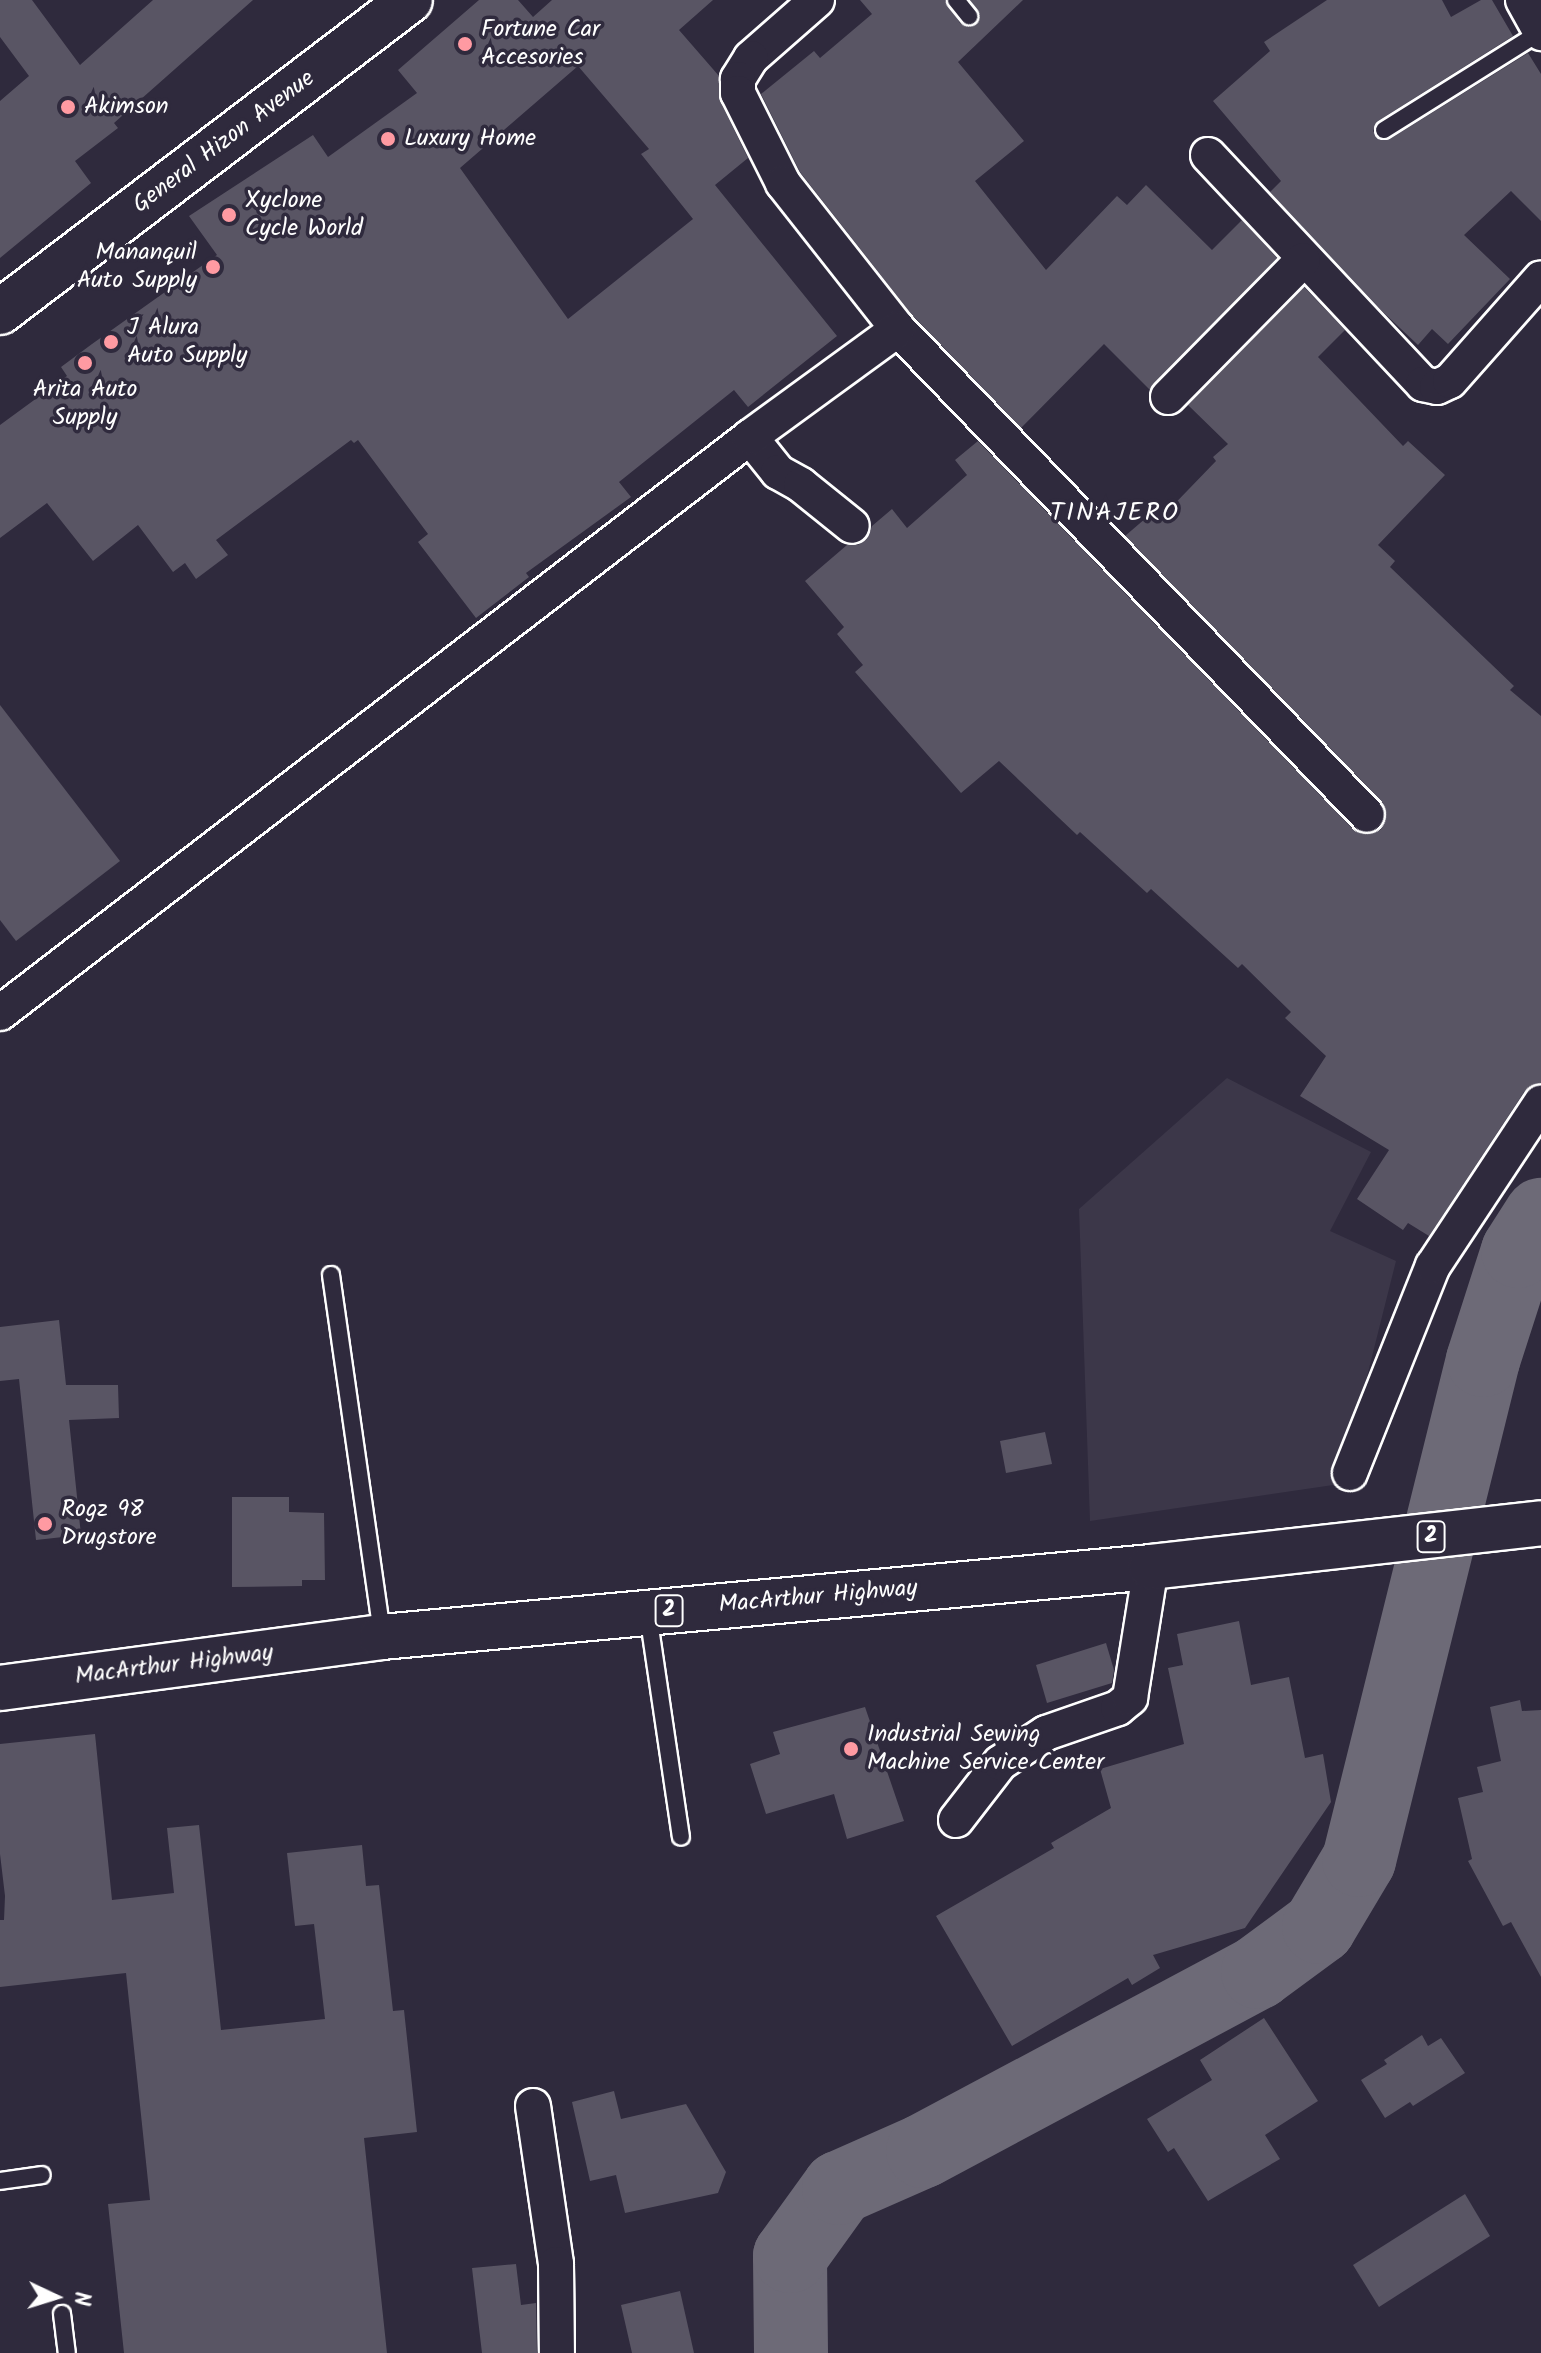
<!DOCTYPE html>
<style>
body{margin:0}
#map{position:relative;width:1541px;height:2353px;overflow:hidden;background:#2f2a3d;font-family:Kalam,sans-serif}
div>[style]{position:absolute}
.built>*{inset:0;background:#3c3749}
.river>*{height:74px;margin:-37px;padding:0 37px;transform-origin:37px;border-radius:37px;background:#6d6a77}
.building>*{inset:0;background:#595564}
.roads{filter:drop-shadow(2px 0 #fff) drop-shadow(-2px 0 #fff) drop-shadow(0 2px #fff) drop-shadow(0 -2px #fff)}
.lane>*{height:16px;margin:-8px;padding:0 8px;transform-origin:8px;border-radius:8px;background:#2f2a3d}
.street>*{height:34px;margin:-17px;padding:0 17px;transform-origin:17px;border-radius:17px;background:#2f2a3d}
.secondary>*{height:44px;margin:-22px;padding:0 22px;transform-origin:22px;border-radius:22px;background:#2f2a3d}
.highway>*{height:44px;margin:-22px;padding:0 22px;transform-origin:22px;border-radius:22px;background:#2f2a3d}
.dots>*{width:22px;height:22px;translate:-50% -50%;box-sizing:border-box;border:4px solid #2f2a3d;border-radius:50%}
span{translate:-50% -50%;white-space:nowrap;text-align:center;line-height:1.15;-webkit-text-stroke:7px #2f2a3d;paint-order:stroke}
.shield-label span{padding:2px 6px;background:#2f2a3d;border:2px solid;border-radius:6px;-webkit-text-stroke-width:0}
.shield-label{font-size:22px;color:#fff;font-weight:700}
.poi-label{font-size:24px;color:#fff}
.left{translate:0 -50%;text-align:left}
.right{translate:-100% -50%;text-align:right}
.street-label{font-size:24px;color:#fff}
.neighbourhood-label{font-size:26px;color:#fff;letter-spacing:2px}
.north{position:absolute;left:16px;top:2257px;width:80px;height:80px;-webkit-text-stroke:6px #2f2a3d;paint-order:stroke;rotate:94deg;font-size:22px;font-weight:700;line-height:32px;text-align:center;color:#fff}
.north::after{content:'';display:block;margin:auto;width:28px;height:36px;background:#fff;clip-path:polygon(50% 0,100% 100%,50% 72%,0 100%)}
</style>
<div id="map">
<div class="built">
<i style="clip-path:polygon(1227px 1078px,1371px 1152px,1330px 1231px,1396px 1261px,1340px 1484px,1090px 1521px,1079px 1209px)"></i>
</div>
<div class="river">
<i style="left:791px;top:2353px;width:97px;rotate:-90.6deg"></i>
<i style="left:790px;top:2256px;width:84px;rotate:-54.2deg"></i>
<i style="left:839px;top:2188px;width:92px;rotate:-23.8deg"></i>
<i style="left:923px;top:2151px;width:380px;rotate:-28.1deg"></i>
<i style="left:1258px;top:1972px;width:76px;rotate:-36.4deg"></i>
<i style="left:1319px;top:1927px;width:78px;rotate:-59.2deg"></i>
<i style="left:1359px;top:1860px;width:515px;rotate:-76.07deg"></i>
<i style="left:1483px;top:1360px;width:114px;rotate:-72.2deg"></i>
<i style="left:1518px;top:1251px;width:43px;rotate:-57.4deg"></i>
</div>
<div class="building">
<i style="clip-path:polygon(0 0,32px 0,80px 65px,153px 0,253px 0,114px 123px,118px 128px,75px 161px,91px 183px,0 258px,0 101px,29px 76px,0 37px)"></i>
<i style="clip-path:polygon(evenodd,479px 0,518px 0,533px 17px,552px 0,713px 0,679px 30px,719px 76px,720px 101px,748px 158px,715px 185px,837px 336px,748px 407px,734px 390px,619px 482px,631px 497px,526px 573px,529px 577px,476px 618px,418px 542px,428px 534px,358px 440px,354px 443px,351px 440px,216px 540px,228px 555px,196px 579px,185px 563px,173px 572px,138px 525px,93px 561px,47px 503px,0 538px,0 425px,67px 376px,61px 367px,92px 344px,217px 255px,189px 216px,313px 135px,328px 157px,417px 93px,398px 70px,479px 0,578px 66px,649px 149px,641px 154px,693px 219px,568px 319px,460px 168px,578px 66px)"></i>
<i style="clip-path:polygon(860px 0,945px 0,960px 23px,970px 27px,976px 24px,980px 15px,970px 0,1023px 0,958px 62px,1024px 141px,975px 181px,1046px 270px,1117px 196px,1127px 205px,1146px 185px,1212px 250px,1242px 220px,1277px 258px,1150px 390px,1104px 344px,1021px 428px,913px 316px,800px 172px,761px 94px,814px 51px,820px 58px,872px 14px)"></i>
<i style="clip-path:polygon(1327px 0,1442px 0,1451px 17px,1481px 0,1492px 0,1513px 36px,1378px 121px,1373px 131px,1380px 140px,1390px 139px,1528px 53px,1541px 74px,1541px 221px,1511px 191px,1464px 235px,1510px 279px,1448px 344px,1432px 329px,1418px 345px,1383px 312px,1270px 192px,1281px 181px,1213px 101px,1270px 51px,1264px 42px)"></i>
<i style="clip-path:polygon(1304px 287px,1345px 330px,1318px 357px,1403px 446px,1408px 441px,1445px 475px,1378px 545px,1395px 561px,1390px 567px,1514px 686px,1510px 690px,1541px 716px,1541px 1083px,1524px 1092px,1429px 1236px,1408px 1223px,1403px 1230px,1357px 1199px,1389px 1150px,1300px 1096px,1326px 1056px,1285px 1018px,1291px 1012px,1242px 964px,1238px 968px,1151px 889px,1147px 893px,1080px 832px,1077px 835px,999px 761px,961px 793px,855px 672px,863px 665px,837px 634px,844px 627px,805px 581px,847px 545px,858px 545px,867px 539px,872px 526px,892px 509px,907px 528px,967px 475px,955px 460px,978px 441px,1353px 829px,1362px 834px,1380px 830px,1386px 820px,1381px 801px,1125px 536px,1153px 512px,1159px 520px,1216px 461px,1213px 457px,1228px 444px,1188px 405px)"></i>
<i style="clip-path:polygon(0 705px,120px 861px,16px 941px,0 920px)"></i>
<i style="clip-path:polygon(59px 1320px,66px 1385px,118px 1385px,119px 1418px,69px 1420px,81px 1535px,36px 1540px,19px 1379px,0 1381px,0 1327px)"></i>
<i style="clip-path:polygon(1045px 1432px,1052px 1464px,1006px 1473px,1000px 1441px)"></i>
<i style="clip-path:polygon(232px 1497px,289px 1497px,289px 1512px,324px 1513px,325px 1580px,302px 1580px,302px 1586px,232px 1587px)"></i>
<i style="clip-path:polygon(1239px 1621px,1251px 1685px,1289px 1677px,1305px 1758px,1323px 1754px,1331px 1802px,1245px 1928px,1153px 1955px,1160px 1968px,1132px 1985px,1128px 1978px,1012px 2046px,936px 1916px,1054px 1848px,1051px 1843px,1111px 1808px,1100px 1769px,1184px 1744px,1168px 1668px,1183px 1665px,1177px 1634px)"></i>
<i style="clip-path:polygon(1106px 1643px,1114px 1670px,1112px 1683px,1047px 1703px,1036px 1665px)"></i>
<i style="clip-path:polygon(1520px 1700px,1522px 1711px,1541px 1710px,1541px 1977px,1511px 1922px,1503px 1926px,1468px 1861px,1472px 1859px,1458px 1798px,1483px 1792px,1477px 1767px,1501px 1761px,1490px 1707px)"></i>
<i style="clip-path:polygon(865px 1707px,904px 1821px,847px 1839px,834px 1794px,766px 1814px,750px 1764px,780px 1754px,773px 1732px)"></i>
<i style="clip-path:polygon(95px 1734px,112px 1900px,174px 1893px,167px 1828px,199px 1825px,221px 2030px,325px 2019px,314px 1924px,295px 1926px,287px 1853px,362px 1845px,366px 1886px,379px 1885px,393px 2011px,404px 2010px,417px 2132px,364px 2138px,387px 2353px,124px 2353px,108px 2204px,150px 2200px,126px 1973px,0 1987px,0 1920px,4px 1920px,5px 1896px,0 1854px,0 1744px)"></i>
<i style="clip-path:polygon(1264px 2018px,1318px 2101px,1265px 2135px,1280px 2159px,1208px 2201px,1174px 2148px,1168px 2152px,1147px 2119px,1212px 2080px,1200px 2060px)"></i>
<i style="clip-path:polygon(1422px 2035px,1428px 2046px,1441px 2038px,1465px 2073px,1413px 2106px,1410px 2102px,1385px 2118px,1361px 2080px,1387px 2064px,1384px 2060px)"></i>
<i style="clip-path:polygon(614px 2091px,621px 2119px,686px 2104px,726px 2172px,718px 2193px,625px 2213px,616px 2175px,590px 2181px,572px 2102px)"></i>
<i style="clip-path:polygon(1465px 2194px,1490px 2236px,1379px 2307px,1353px 2265px)"></i>
<i style="clip-path:polygon(516px 2264px,521px 2305px,536px 2303px,537px 2353px,482px 2353px,472px 2268px)"></i>
<i style="clip-path:polygon(680px 2291px,694px 2353px,632px 2353px,621px 2305px)"></i>
</div>
<div class="roads">
<div class="lane">
<i style="left:956px;top:0;width:21px;rotate:51deg"></i>
<i style="left:1384px;top:130px;width:184px;rotate:-32.1deg"></i>
<i style="left:331px;top:1275px;width:363px;rotate:81.9deg"></i>
<i style="left:648px;top:1614px;width:225px;rotate:81.6deg"></i>
<i style="left:0;top:2181px;width:42px;rotate:-8.1deg"></i>
<i style="left:62px;top:2314px;width:39px;rotate:83deg"></i>
</div>
<div class="street">
<i style="left:817px;top:0;width:88px;rotate:138.7deg"></i>
<i style="left:751px;top:58px;width:25px;rotate:122deg"></i>
<i style="left:738px;top:79px;width:14px;rotate:90deg"></i>
<i style="left:738px;top:93px;width:101px;rotate:63.4deg"></i>
<i style="left:783px;top:183px;width:186px;rotate:51.8deg"></i>
<i style="left:898px;top:329px;width:675px;rotate:46.02deg"></i>
<i style="left:1523px;top:0;width:38px;rotate:61deg"></i>
<i style="left:1208px;top:155px;width:314px;rotate:46.8deg"></i>
<i style="left:1423px;top:384px;width:14px;rotate:12deg"></i>
<i style="left:1437px;top:387px;width:14px;rotate:-25deg"></i>
<i style="left:1450px;top:381px;width:137px;rotate:-48.5deg"></i>
<i style="left:1168px;top:397px;width:192px;rotate:-45.4deg"></i>
<i style="left:750px;top:437px;width:45px;rotate:51.3deg"></i>
<i style="left:778px;top:472px;width:26px;rotate:29deg"></i>
<i style="left:801px;top:485px;width:65px;rotate:38.8deg"></i>
<i style="left:0;top:1013px;width:946px;rotate:-37.52deg"></i>
<i style="left:750px;top:437px;width:183px;rotate:-36.1deg"></i>
<i style="left:1350px;top:1473px;width:223px;rotate:-68.2deg"></i>
<i style="left:1433px;top:1266px;width:196px;rotate:-56.5deg"></i>
<i style="left:956px;top:1820px;width:72px;rotate:-52.3deg"></i>
<i style="left:1000px;top:1763px;width:55px;rotate:-33.1deg"></i>
<i style="left:1046px;top:1733px;width:76px;rotate:-19.1deg"></i>
<i style="left:1118px;top:1708px;width:16px;rotate:-40deg"></i>
<i style="left:1130px;top:1698px;width:133px;rotate:-80.9deg"></i>
<i style="left:533px;top:2106px;width:160px;rotate:81.7deg"></i>
<i style="left:556px;top:2264px;width:89px;rotate:89.4deg"></i>
</div>
<div class="secondary">
<i style="left:0;top:312px;width:515px;rotate:-37.27deg"></i>
</div>
<div class="highway">
<i style="left:0;top:1688px;width:385px;rotate:-7.6deg"></i>
<i style="left:382px;top:1637px;width:772px;rotate:-5.2deg"></i>
<i style="left:1151px;top:1567px;width:392px;rotate:-6.4deg"></i>
</div>
</div>
<div class="dots">
<i style="left:465px;top:44px;background:#ff9aa2"></i>
<i style="left:68px;top:107px;background:#ff9aa2"></i>
<i style="left:388px;top:139px;background:#ff9aa2"></i>
<i style="left:229px;top:215px;background:#ff9aa2"></i>
<i style="left:213px;top:267px;background:#ff9aa2"></i>
<i style="left:111px;top:342px;background:#ff9aa2"></i>
<i style="left:85px;top:363px;background:#ff9aa2"></i>
<i style="left:45px;top:1524px;background:#ff9aa2"></i>
<i style="left:851px;top:1749px;background:#ff9aa2"></i>
</div>
<div class="shield-label">
<span style="left:1431px;top:1537px">2</span>
<span style="left:669px;top:1611px">2</span>
</div>
<div class="poi-label">
<span class="left" style="left:481px;top:44px">Fortune Car<br>Accesories</span>
<span class="left" style="left:84px;top:107px">Akimson</span>
<span class="left" style="left:404px;top:139px">Luxury Home</span>
<span class="left" style="left:245px;top:215px">Xyclone<br>Cycle World</span>
<span class="right" style="left:197px;top:267px">Mananquil<br>Auto Supply</span>
<span class="left" style="left:127px;top:342px">J Alura<br>Auto Supply</span>
<span style="left:85px;top:404px">Arita Auto<br>Supply</span>
<span class="left" style="left:61px;top:1524px">Rogz 98<br>Drugstore</span>
<span class="left" style="left:867px;top:1749px">Industrial Sewing<br>Machine Service Center</span>
</div>
<div class="street-label">
<span style="left:224px;top:142px;rotate:-37deg">General Hizon Avenue</span>
<span style="left:818px;top:1597px;rotate:-5deg">MacArthur Highway</span>
<span style="left:174px;top:1665px;rotate:-7deg">MacArthur Highway</span>
</div>
<div class="neighbourhood-label">
<span style="left:1115px;top:514px">TINAJERO</span>
</div>
<div class="north">N</div>
</div>
